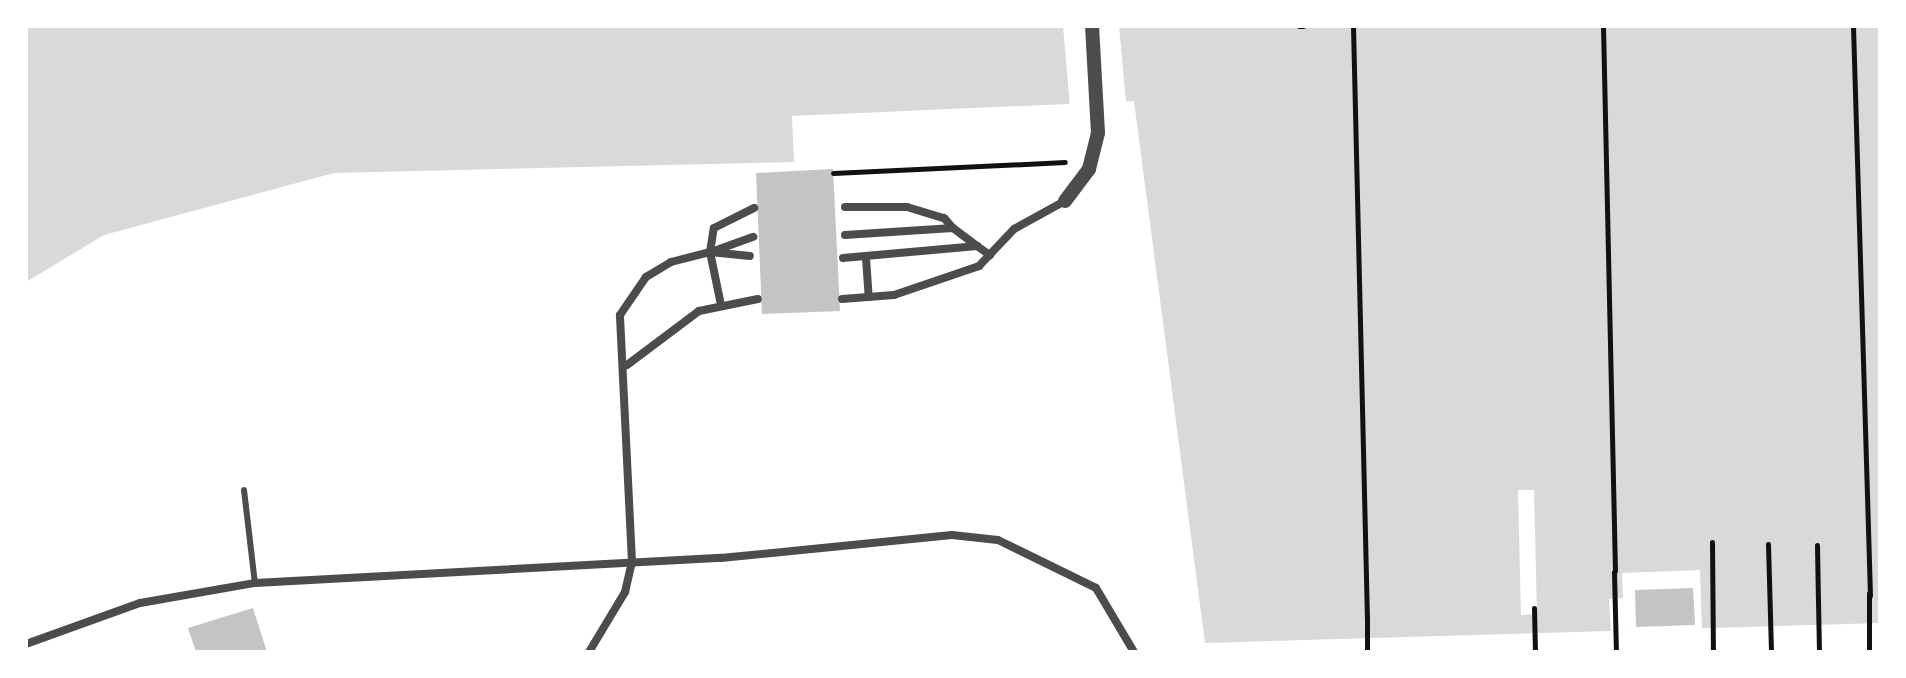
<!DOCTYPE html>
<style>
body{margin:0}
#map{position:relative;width:1906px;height:678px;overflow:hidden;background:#fff;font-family:"PT Serif",serif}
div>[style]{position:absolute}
.water>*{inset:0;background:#d9d9d9}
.pier>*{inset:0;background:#fff}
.building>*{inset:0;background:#c4c4c4}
.path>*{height:5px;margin:-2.5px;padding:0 2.5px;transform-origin:2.5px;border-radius:2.5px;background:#111}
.service>*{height:6px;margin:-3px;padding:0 3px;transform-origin:3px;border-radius:3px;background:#4c4c4c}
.minor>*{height:8px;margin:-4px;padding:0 4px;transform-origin:4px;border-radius:4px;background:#4c4c4c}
.tertiary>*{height:14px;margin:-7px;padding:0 7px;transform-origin:7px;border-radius:7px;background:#4c4c4c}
span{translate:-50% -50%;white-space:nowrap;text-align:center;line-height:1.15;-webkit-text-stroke:8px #fff;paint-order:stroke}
.frame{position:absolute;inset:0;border:28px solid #fff;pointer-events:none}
</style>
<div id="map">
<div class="water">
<i style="clip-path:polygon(26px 26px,1880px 26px,1880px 623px,1205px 643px,1134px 101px,792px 116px,794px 162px,334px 173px,104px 235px,26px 282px)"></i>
</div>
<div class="pier">
<i style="clip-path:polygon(1063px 26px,1119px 26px,1126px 102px,1070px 106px)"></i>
<i style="clip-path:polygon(1518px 490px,1534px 490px,1537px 614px,1521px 615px)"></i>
<i style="clip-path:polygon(1700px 570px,1702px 629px,1611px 631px,1609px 599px,1623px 598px,1622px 573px)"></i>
</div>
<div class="building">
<i style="clip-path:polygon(833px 169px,840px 311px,762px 314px,756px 173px)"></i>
<i style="clip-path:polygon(1693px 588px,1695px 625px,1636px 627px,1635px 590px)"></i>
<i style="clip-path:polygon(253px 608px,267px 652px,196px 652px,188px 628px)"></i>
</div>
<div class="path">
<i style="left:1299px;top:26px;width:4px"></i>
<i style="left:1353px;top:26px;width:593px;rotate:88.65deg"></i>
<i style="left:1603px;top:26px;width:545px;rotate:88.74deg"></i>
<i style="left:1853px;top:26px;width:570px;rotate:88.29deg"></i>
<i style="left:833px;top:173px;width:232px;rotate:-2.7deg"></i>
<i style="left:1712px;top:542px;width:110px;rotate:89.5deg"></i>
<i style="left:1768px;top:544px;width:108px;rotate:88.4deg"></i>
<i style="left:1817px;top:545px;width:59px;rotate:89deg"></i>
<i style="left:1614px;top:572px;width:80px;rotate:88.6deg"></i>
<i style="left:1869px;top:593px;width:59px;rotate:90deg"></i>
<i style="left:1818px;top:600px;width:52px;rotate:88.9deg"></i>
<i style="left:1534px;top:608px;width:44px;rotate:88.7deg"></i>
<i style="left:1367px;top:617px;width:35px;rotate:90deg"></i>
</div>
<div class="service">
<i style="left:244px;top:490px;width:94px;rotate:83.3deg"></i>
</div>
<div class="minor">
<i style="left:845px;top:207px;width:62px"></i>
<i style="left:907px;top:207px;width:39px;rotate:17deg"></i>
<i style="left:944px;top:218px;width:13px;rotate:48deg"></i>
<i style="left:845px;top:235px;width:108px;rotate:-3.7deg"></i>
<i style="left:953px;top:228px;width:30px;rotate:37deg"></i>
<i style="left:711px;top:252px;width:45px;rotate:-19.7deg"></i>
<i style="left:843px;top:258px;width:135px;rotate:-5.1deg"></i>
<i style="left:977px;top:246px;width:16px;rotate:35deg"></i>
<i style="left:866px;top:258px;width:39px;rotate:86deg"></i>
<i style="left:842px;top:299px;width:52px;rotate:-4.4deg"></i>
<i style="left:894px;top:295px;width:90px;rotate:-18.8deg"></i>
<i style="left:979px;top:266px;width:51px;rotate:-46.6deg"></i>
<i style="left:1014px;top:229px;width:58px;rotate:-28.8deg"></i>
<i style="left:721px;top:305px;width:54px;rotate:-101.7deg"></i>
<i style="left:710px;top:252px;width:24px;rotate:-81deg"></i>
<i style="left:714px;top:228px;width:45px;rotate:-26.6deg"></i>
<i style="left:627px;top:365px;width:90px;rotate:-36.9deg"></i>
<i style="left:699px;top:311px;width:60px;rotate:-11.5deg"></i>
<i style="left:26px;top:644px;width:121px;rotate:-19.8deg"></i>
<i style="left:140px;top:603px;width:117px;rotate:-9.9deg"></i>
<i style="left:255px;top:583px;width:467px;rotate:-3.1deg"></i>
<i style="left:721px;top:558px;width:232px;rotate:-5.7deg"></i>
<i style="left:952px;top:535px;width:46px;rotate:6.2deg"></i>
<i style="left:998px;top:540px;width:109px;rotate:26.1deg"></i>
<i style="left:1096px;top:588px;width:74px;rotate:59.3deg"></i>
<i style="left:589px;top:652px;width:70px;rotate:-59deg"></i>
<i style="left:625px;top:592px;width:31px;rotate:-77deg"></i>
<i style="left:632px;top:562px;width:247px;rotate:-92.8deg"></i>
<i style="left:620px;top:315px;width:46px;rotate:-55.6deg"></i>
<i style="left:646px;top:277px;width:29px;rotate:-31deg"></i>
<i style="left:671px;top:262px;width:40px;rotate:-14.4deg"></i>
<i style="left:710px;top:252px;width:40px;rotate:5.7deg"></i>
</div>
<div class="tertiary">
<i style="left:1065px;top:201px;width:40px;rotate:-53deg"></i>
<i style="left:1089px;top:169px;width:37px;rotate:-76deg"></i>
<i style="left:1098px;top:133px;width:107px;rotate:-93.2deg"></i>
</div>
<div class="frame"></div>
</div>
